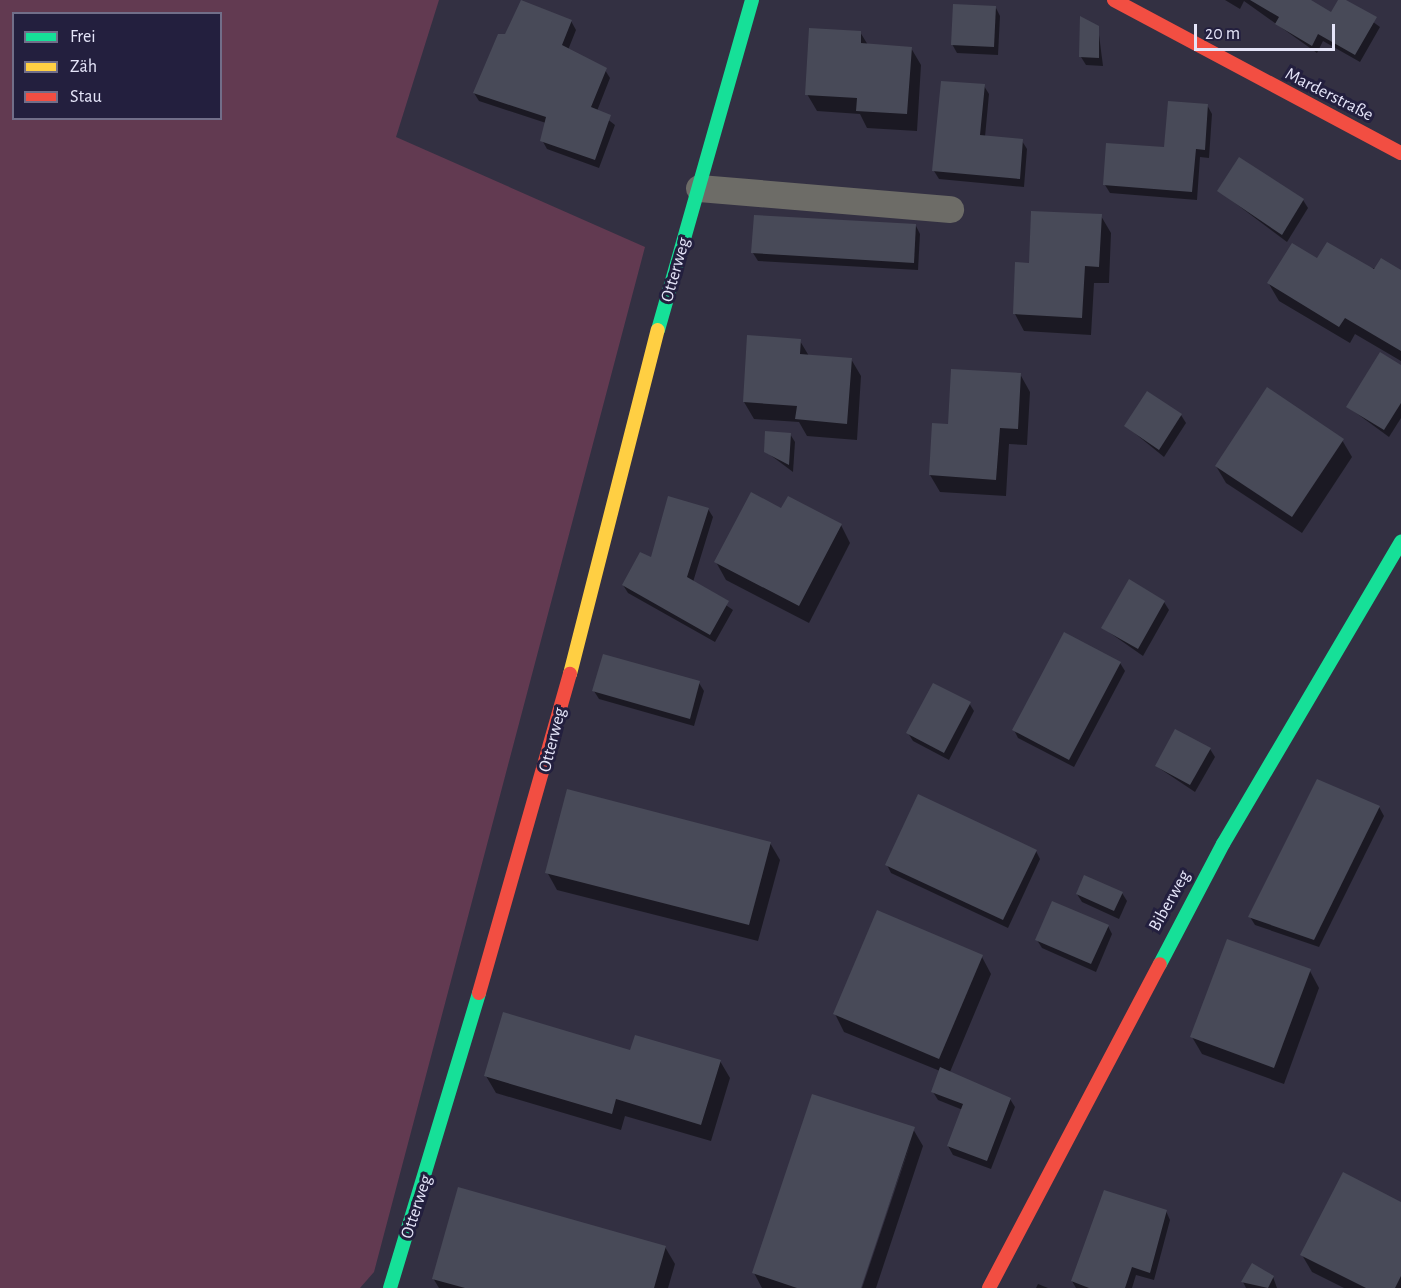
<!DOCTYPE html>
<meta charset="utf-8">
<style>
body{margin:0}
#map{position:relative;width:1401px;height:1288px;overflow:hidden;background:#333042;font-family:"Alegreya Sans",sans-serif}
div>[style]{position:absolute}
.green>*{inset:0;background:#623a51}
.shadow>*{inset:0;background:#0007}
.building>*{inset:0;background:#484a58}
.lane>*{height:27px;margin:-13.5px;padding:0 13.5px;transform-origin:13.5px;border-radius:13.5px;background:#6d6c67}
.fast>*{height:14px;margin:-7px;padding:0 7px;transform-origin:7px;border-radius:7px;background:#16e098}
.slow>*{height:14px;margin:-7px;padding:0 7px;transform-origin:7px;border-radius:7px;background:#ffcf43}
.jam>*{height:14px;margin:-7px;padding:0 7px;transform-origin:7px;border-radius:7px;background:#f24e42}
span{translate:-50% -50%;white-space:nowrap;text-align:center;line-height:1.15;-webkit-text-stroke:6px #231f3e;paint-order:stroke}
.street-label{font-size:18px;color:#e5e5f9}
.legend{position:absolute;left:12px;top:12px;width:210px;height:108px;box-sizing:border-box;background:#231f3e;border:2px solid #716e89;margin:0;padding:8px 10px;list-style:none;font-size:18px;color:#e5e5f9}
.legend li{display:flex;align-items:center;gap:12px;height:30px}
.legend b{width:30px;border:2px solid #716e89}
.scale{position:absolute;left:1194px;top:24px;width:141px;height:27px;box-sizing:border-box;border:3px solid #e5e5f9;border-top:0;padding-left:8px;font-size:18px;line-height:21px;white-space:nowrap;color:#e5e5f9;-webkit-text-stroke:4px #231f3e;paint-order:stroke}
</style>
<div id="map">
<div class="green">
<i style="clip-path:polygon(evenodd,0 0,439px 0,396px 137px,645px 247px,374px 1272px,360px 1288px,0 1288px,0 0,14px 14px,220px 14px,220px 118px,14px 118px,14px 14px)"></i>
</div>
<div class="shadow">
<i style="clip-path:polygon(1225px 0,1308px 0,1332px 14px,1343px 0,1380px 27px,1360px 62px,1323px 41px,1317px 53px,1244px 1px,1240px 9px)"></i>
<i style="clip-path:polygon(996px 8px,1000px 16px,998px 55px,957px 53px,952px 44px)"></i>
<i style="clip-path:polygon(571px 21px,576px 30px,568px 50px,605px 70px,610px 78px,597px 111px,615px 125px,599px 168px,547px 149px,542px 140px,546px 123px,479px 101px,474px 93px)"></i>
<i style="clip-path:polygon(1098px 27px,1103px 66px,1086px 65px,1081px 57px)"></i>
<i style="clip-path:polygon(860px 32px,868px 45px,911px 48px,921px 65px,917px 131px,867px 128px,860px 114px,817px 111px,807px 94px)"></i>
<i style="clip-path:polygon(984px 86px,989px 94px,985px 137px,1022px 141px,1027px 149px,1024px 187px,939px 179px,934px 171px)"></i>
<i style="clip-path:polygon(1207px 105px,1212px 114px,1209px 158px,1200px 157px,1197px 200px,1110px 193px,1105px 185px,1166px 148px)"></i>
<i style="clip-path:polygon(1219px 191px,1303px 200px,1308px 208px,1287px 242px)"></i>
<i style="clip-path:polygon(1101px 216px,1111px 233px,1109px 283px,1094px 283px,1091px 335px,1024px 331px,1015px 314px,1030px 265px)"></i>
<i style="clip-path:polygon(916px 226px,920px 234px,918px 270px,758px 261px,753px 253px)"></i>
<i style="clip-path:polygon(1317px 260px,1401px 272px,1401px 361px,1355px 334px,1350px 343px,1279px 301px,1269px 284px)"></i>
<i style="clip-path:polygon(749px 337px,800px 341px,809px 356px,851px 359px,861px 376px,857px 440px,807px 436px,799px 422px,754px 419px,744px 402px)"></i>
<i style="clip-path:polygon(1401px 367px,1401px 418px,1389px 437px,1348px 407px)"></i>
<i style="clip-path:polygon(1020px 374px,1030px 392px,1027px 445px,1009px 444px,1006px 496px,940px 492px,930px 475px,949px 426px)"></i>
<i style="clip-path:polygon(1181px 415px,1186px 423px,1164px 457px,1126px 426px)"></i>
<i style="clip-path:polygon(790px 434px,795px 442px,793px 472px,765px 451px)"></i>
<i style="clip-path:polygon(1342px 440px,1352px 457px,1302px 533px,1226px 483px,1216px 466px)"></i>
<i style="clip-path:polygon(708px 509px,713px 517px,693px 582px,733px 610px,715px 642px,628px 593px,623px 585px)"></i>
<i style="clip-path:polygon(782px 511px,841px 525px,850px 543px,809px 623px,726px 580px,716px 562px)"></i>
<i style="clip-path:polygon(1164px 602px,1169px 610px,1143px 656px,1103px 628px)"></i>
<i style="clip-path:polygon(1120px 663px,1125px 671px,1074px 767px,1018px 738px,1014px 730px)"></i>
<i style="clip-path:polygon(699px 683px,704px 691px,694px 726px,599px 699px,594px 691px)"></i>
<i style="clip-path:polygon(969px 703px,974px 711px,949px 760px,913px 741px,908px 733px)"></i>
<i style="clip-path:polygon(1210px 749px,1215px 757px,1195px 792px,1156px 766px)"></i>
<i style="clip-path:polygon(1379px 807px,1384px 816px,1319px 947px,1255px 925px,1250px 917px)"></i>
<i style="clip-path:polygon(770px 843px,780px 860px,758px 941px,557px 890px,547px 872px)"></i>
<i style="clip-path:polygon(1036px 851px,1040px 859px,1008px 928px,891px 873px,887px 865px)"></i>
<i style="clip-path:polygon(1122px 893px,1127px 901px,1119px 919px,1082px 902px,1077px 894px)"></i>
<i style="clip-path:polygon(1108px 926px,1112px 934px,1096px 972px,1042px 948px,1037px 940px)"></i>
<i style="clip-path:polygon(982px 957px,991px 974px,950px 1072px,1010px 1099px,1015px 1107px,991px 1169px,953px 1155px,948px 1146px,963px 1110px,938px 1100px,933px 1092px,940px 1071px,844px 1032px,835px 1014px)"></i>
<i style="clip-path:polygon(1310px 971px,1319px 988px,1284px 1084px,1202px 1054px,1192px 1037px)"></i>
<i style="clip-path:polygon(632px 1052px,720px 1061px,730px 1078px,711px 1141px,625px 1116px,621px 1130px,496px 1093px,486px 1076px)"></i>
<i style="clip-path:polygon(913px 1129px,923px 1146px,876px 1288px,862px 1288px,912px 1139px,859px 1288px,762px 1288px,754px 1273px)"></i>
<i style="clip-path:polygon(1401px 1203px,1401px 1288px,1344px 1288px,1312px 1272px,1302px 1255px)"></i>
<i style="clip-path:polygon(1166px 1211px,1170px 1220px,1154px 1280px,1136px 1275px,1132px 1288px,1076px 1288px,1072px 1281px)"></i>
<i style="clip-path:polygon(665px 1247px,675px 1264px,668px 1288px,439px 1288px,433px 1278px)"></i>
<i style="clip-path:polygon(1273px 1277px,1277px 1288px,1246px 1288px,1243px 1282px)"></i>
<i style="clip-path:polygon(1038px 1284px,1048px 1288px,1036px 1288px)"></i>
</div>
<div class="building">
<i style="clip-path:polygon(521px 0,572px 20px,562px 45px,607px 68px,591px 107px,611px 115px,595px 160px,540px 141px,546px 117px,473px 93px,498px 34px,505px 34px)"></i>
<i style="clip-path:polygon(1250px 0,1311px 0,1331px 12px,1338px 0,1346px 0,1377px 17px,1355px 55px,1318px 34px,1312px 46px,1275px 24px,1279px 17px)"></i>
<i style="clip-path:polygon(953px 4px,996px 6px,994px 47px,951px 45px)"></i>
<i style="clip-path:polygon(1080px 16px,1099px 26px,1099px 58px,1079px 57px)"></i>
<i style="clip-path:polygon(809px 28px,861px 31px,861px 43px,912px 47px,907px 114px,856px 111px,857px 98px,805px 95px)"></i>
<i style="clip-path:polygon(941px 81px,985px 84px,980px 135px,1023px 139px,1020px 179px,932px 171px)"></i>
<i style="clip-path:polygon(1168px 101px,1208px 104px,1205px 150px,1196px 149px,1192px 192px,1103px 185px,1106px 143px,1164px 147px)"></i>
<i style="clip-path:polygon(1239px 157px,1304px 199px,1282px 235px,1217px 191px)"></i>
<i style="clip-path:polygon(1031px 211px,1102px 214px,1099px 267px,1085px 266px,1082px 318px,1013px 314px,1015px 262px,1029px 263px)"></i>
<i style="clip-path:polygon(754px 215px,916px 224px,914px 263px,751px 253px)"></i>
<i style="clip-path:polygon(1327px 242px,1374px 269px,1381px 258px,1401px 270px,1401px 351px,1345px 318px,1339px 327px,1267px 283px,1292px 243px,1317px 258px)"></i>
<i style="clip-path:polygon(747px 335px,801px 339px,800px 354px,852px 358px,847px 424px,795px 419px,797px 406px,743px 402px)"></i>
<i style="clip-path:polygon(1380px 352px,1401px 365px,1401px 403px,1384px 430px,1346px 407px)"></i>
<i style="clip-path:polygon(951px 369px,1021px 373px,1018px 429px,1000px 428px,996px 480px,929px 475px,932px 423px,948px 424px)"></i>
<i style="clip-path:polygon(1267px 387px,1344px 439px,1292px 517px,1215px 466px)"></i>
<i style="clip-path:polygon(1147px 391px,1182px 414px,1159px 450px,1124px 426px)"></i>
<i style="clip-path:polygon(765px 431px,791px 433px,789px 465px,764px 452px)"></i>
<i style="clip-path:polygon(751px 492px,781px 508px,788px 496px,842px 524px,799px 606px,714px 562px)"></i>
<i style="clip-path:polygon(668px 496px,709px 508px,687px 577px,729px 601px,710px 635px,622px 585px,640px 552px,651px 557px)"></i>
<i style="clip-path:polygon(1129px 579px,1165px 601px,1138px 649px,1101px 628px)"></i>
<i style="clip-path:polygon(1064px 632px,1121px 662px,1069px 760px,1012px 730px)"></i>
<i style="clip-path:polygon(603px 654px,700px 681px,690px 719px,592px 691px)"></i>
<i style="clip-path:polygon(933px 683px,971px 702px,944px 753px,906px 733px)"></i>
<i style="clip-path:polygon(1175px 729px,1211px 748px,1190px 785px,1155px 766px)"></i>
<i style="clip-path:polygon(1317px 779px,1380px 806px,1314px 940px,1248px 917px)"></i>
<i style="clip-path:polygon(567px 789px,771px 842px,749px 925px,545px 873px)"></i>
<i style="clip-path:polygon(918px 794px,1037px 850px,1003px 920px,885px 865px)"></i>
<i style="clip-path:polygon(1084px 875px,1123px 892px,1114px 911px,1076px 894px)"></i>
<i style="clip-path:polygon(1052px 901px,1109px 925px,1091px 964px,1035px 940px)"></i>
<i style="clip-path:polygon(877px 910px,983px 955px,939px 1059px,833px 1014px)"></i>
<i style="clip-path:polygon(1227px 939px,1311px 969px,1274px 1068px,1190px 1037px)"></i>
<i style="clip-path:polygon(503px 1012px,630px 1050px,635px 1035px,721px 1060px,701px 1125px,616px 1099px,612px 1114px,484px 1076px)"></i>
<i style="clip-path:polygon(940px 1067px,1011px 1098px,987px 1161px,947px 1146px,963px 1104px,931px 1092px)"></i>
<i style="clip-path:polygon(812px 1094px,915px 1127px,861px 1288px,797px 1288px,752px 1273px)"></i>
<i style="clip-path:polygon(1343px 1172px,1401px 1202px,1401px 1276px,1395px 1288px,1366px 1288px,1300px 1255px)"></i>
<i style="clip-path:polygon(458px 1187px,666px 1246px,654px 1288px,465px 1288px,432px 1279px)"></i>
<i style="clip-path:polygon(1104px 1190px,1167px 1210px,1150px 1273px,1132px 1267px,1125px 1288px,1089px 1288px,1071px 1281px)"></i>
<i style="clip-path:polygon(1252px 1263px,1274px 1276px,1268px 1288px,1241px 1282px)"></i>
</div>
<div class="lane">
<i style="left:699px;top:188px;width:252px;rotate:4.8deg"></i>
</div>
<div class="fast">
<i style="left:658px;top:330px;width:343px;rotate:-74.1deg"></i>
<i style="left:1160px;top:964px;width:136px;rotate:-62.3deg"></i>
<i style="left:1223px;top:844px;width:351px;rotate:-59.5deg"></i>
<i style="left:390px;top:1288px;width:308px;rotate:-73.2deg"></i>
</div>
<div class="slow">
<i style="left:570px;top:674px;width:355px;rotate:-75.7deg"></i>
</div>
<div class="jam">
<i style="left:1114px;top:0;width:325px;rotate:28.1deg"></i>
<i style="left:479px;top:993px;width:332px;rotate:-74.1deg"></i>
<i style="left:989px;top:1288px;width:366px;rotate:-62.2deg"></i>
</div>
<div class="street-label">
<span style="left:1329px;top:95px;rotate:27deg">Marderstraße</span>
<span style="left:676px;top:270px;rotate:-74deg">Otterweg</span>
<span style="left:553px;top:740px;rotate:-76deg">Otterweg</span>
<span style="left:1170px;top:901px;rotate:-61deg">Biberweg</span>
<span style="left:417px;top:1207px;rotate:-72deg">Otterweg</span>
</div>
<ul class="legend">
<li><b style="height:8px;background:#16e098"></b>Frei</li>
<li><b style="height:8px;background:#ffcf43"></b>Zäh</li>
<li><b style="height:8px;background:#f24e42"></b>Stau</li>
</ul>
<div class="scale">20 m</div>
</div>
